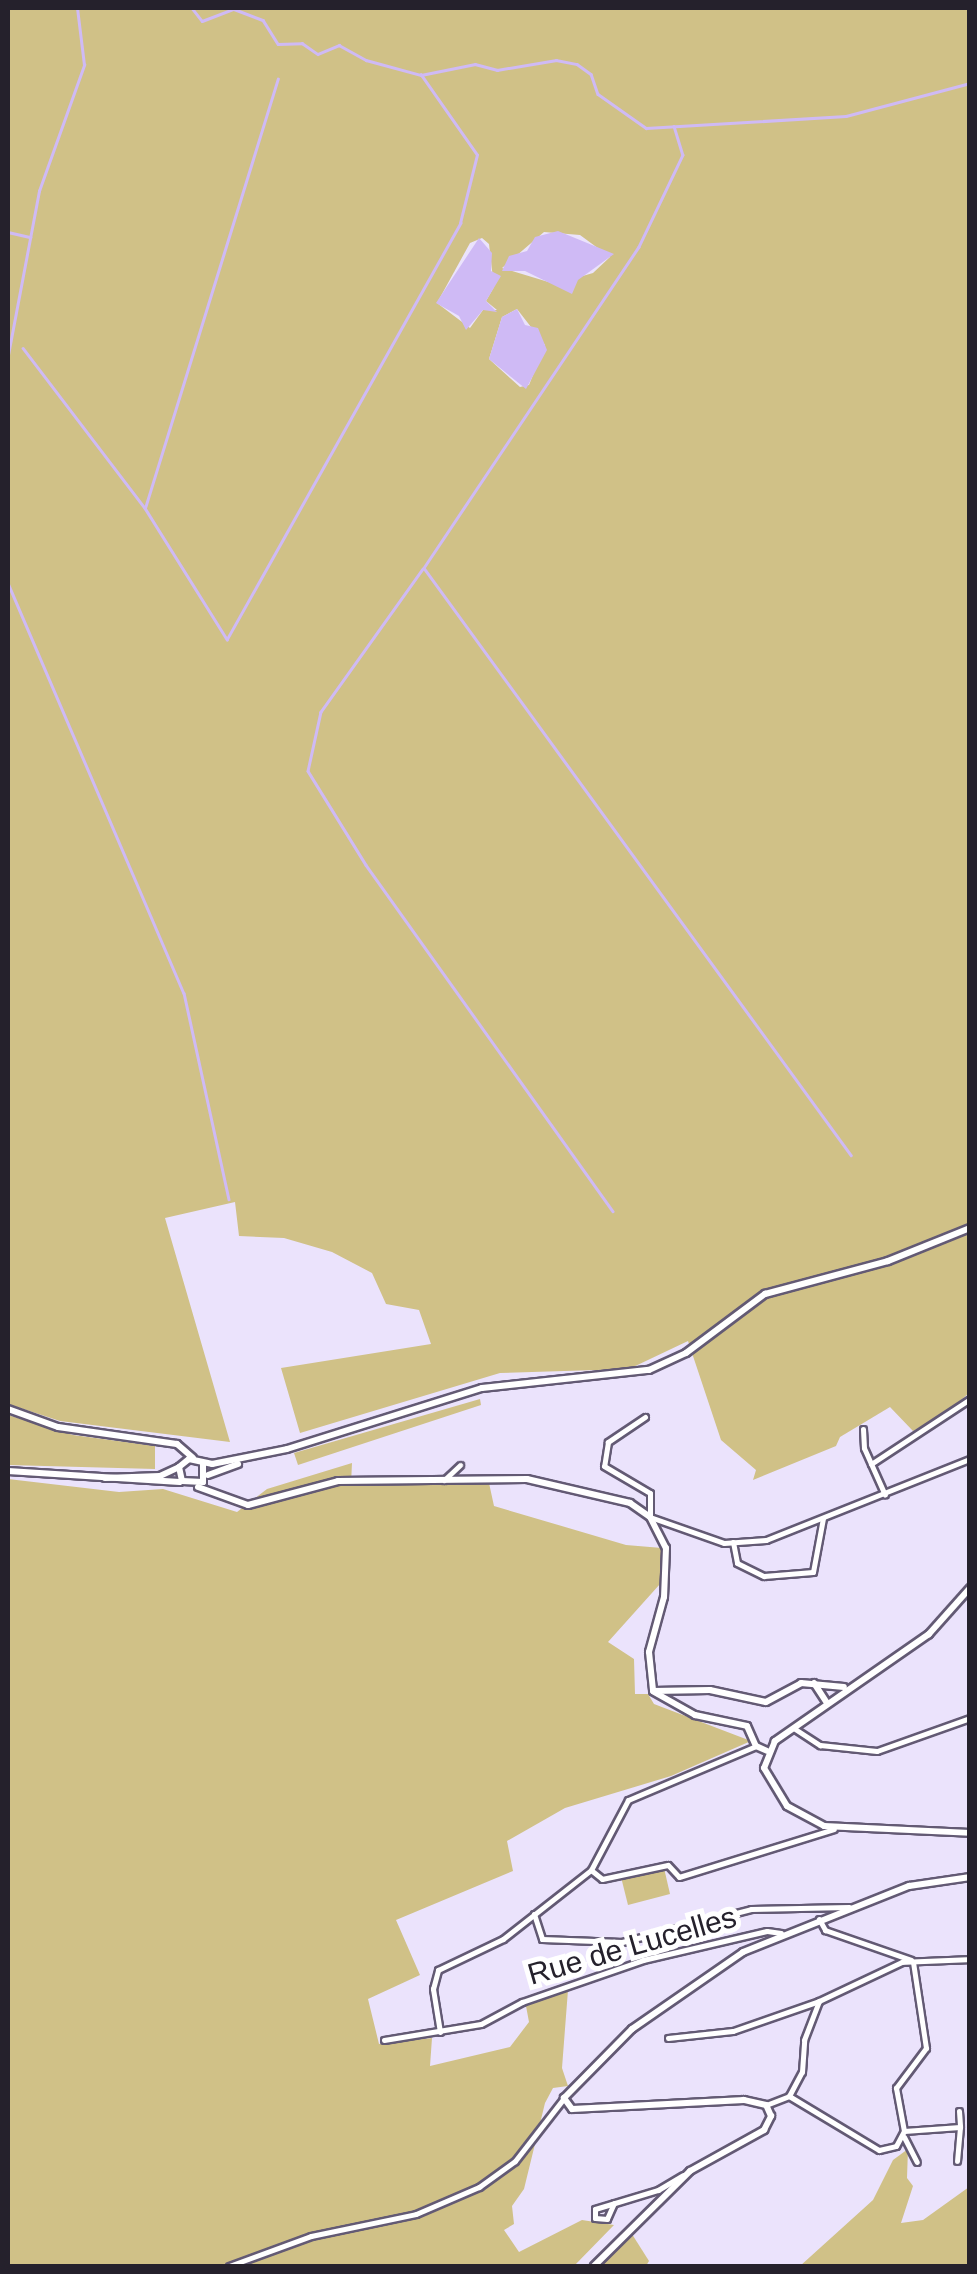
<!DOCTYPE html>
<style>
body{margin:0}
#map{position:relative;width:977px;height:2274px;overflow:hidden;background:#ebe3fc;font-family:Arial,sans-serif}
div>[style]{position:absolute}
.green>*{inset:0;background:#d0c187}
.water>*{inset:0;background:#cfbaf5}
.stream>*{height:2.5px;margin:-1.25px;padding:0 1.25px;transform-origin:1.25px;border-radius:1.25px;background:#cfbaf5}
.roads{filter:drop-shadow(2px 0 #635a74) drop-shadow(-2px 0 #635a74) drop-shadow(0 2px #635a74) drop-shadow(0 -2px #635a74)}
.street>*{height:5px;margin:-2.5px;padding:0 2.5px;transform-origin:2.5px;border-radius:2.5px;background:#fff}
.secondary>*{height:6px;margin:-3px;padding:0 3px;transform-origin:3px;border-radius:3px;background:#fff}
span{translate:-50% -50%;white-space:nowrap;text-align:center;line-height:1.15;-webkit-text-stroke:10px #fff;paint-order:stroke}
.street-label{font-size:30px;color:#25212c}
.frame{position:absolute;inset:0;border:10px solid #25212c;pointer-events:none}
</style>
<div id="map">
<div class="green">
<i style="clip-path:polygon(evenodd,8px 8px,969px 8px,970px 1392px,950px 1410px,913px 1431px,890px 1407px,840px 1437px,836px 1446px,753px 1480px,756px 1470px,721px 1440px,688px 1341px,629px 1369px,500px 1373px,300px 1433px,281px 1368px,431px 1344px,419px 1310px,386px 1304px,372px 1273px,332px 1252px,284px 1238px,239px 1236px,235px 1202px,165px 1218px,230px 1442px,60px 1421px,8px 1404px,8px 8px,544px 232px,580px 235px,610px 257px,593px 273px,555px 284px,502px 268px,544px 232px,8px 8px,482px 238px,489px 244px,494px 287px,486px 301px,497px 310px,483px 310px,470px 328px,437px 303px,470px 243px,482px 238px,8px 8px,517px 309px,545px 345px,529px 385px,520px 387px,489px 359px,502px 317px,517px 309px)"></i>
<i style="clip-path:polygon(480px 1399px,481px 1405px,298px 1465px,294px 1453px)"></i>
<i style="clip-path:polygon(8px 1415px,73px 1435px,155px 1446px,155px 1469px,8px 1465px)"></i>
<i style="clip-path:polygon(352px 1463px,351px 1484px,489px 1483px,494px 1506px,626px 1545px,662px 1548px,660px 1584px,608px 1642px,634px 1659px,635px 1694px,648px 1694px,654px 1704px,751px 1741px,671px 1776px,565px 1808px,507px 1841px,513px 1871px,396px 1920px,420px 1975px,368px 1999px,379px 2044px,432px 2038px,430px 2066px,510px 2047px,529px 2022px,526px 2006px,568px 1990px,562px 2068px,568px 2086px,553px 2088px,545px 2103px,524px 2189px,512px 2206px,514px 2224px,504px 2230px,519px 2252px,582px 2220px,614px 2225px,574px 2266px,8px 2266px,8px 1479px,119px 1492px,163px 1489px,237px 1512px,267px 1489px)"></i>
<i style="clip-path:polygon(664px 1868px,670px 1894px,628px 1905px,621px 1877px)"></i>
<i style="clip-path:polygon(908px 2149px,907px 2178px,913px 2186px,901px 2223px,923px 2220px,969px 2187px,969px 2266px,800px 2266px,873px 2200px,893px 2160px)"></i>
<i style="clip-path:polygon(630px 2231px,649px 2261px,646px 2266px,600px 2266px)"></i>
</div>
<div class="water">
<i style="clip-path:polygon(558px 231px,614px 254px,578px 280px,572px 294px,525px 271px,502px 271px,509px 256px,527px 251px,535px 237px)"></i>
<i style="clip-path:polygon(479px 238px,492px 253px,491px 271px,501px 276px,486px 301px,497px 312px,483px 310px,466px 330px,459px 316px,436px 303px)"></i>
<i style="clip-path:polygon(517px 309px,525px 325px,538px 328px,547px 350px,526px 389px,489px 359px,502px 317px)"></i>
</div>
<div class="stream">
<i style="left:192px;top:8px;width:16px;rotate:52deg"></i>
<i style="left:202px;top:21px;width:34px;rotate:-21deg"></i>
<i style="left:234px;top:9px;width:31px;rotate:21deg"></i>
<i style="left:263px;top:20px;width:28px;rotate:58deg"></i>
<i style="left:278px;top:44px;width:24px;rotate:-2deg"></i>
<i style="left:302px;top:43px;width:19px;rotate:35deg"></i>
<i style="left:318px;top:54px;width:23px;rotate:-23deg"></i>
<i style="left:339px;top:45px;width:31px;rotate:29deg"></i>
<i style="left:366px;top:60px;width:57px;rotate:15.3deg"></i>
<i style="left:421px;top:75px;width:55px;rotate:-11.5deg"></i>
<i style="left:475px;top:64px;width:23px;rotate:15deg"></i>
<i style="left:497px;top:70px;width:60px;rotate:-9.6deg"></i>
<i style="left:556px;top:60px;width:21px;rotate:11deg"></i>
<i style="left:577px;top:64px;width:17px;rotate:36deg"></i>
<i style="left:591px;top:74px;width:21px;rotate:71deg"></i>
<i style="left:598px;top:94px;width:59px;rotate:35.3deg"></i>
<i style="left:646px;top:128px;width:200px;rotate:-3.4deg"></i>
<i style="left:846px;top:116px;width:128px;rotate:-14.9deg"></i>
<i style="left:674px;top:126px;width:30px;rotate:73deg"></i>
<i style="left:683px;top:155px;width:102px;rotate:115.6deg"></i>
<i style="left:639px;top:247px;width:386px;rotate:123.8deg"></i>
<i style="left:424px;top:568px;width:726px;rotate:53.97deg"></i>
<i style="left:8px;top:232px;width:23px;rotate:13deg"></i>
<i style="left:23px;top:348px;width:201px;rotate:52.7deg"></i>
<i style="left:145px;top:508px;width:155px;rotate:58deg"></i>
<i style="left:227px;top:639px;width:477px;rotate:-60.7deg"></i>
<i style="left:460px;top:223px;width:70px;rotate:-76deg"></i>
<i style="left:477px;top:155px;width:98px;rotate:-125deg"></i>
<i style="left:8px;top:355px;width:167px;rotate:-79.3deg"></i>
<i style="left:39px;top:191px;width:134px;rotate:-70.3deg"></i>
<i style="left:84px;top:65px;width:57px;rotate:-97deg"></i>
<i style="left:145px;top:508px;width:449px;rotate:-72.8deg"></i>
<i style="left:423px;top:569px;width:176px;rotate:125.5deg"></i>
<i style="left:321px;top:712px;width:60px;rotate:102.4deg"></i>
<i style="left:308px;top:771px;width:110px;rotate:58.3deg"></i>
<i style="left:366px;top:865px;width:425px;rotate:54.5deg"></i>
<i style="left:8px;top:583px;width:446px;rotate:66.8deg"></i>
<i style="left:184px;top:993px;width:211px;rotate:77.7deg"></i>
</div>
<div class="roads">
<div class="street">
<i style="left:645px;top:1417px;width:45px;rotate:146deg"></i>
<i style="left:608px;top:1442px;width:24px;rotate:99deg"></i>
<i style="left:604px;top:1466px;width:53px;rotate:30.4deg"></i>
<i style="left:650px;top:1493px;width:24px;rotate:90deg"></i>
<i style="left:650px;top:1517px;width:78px;rotate:19.4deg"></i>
<i style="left:724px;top:1543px;width:42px;rotate:-4.1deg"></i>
<i style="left:766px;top:1540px;width:219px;rotate:-21.7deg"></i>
<i style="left:863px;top:1429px;width:19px;rotate:87deg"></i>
<i style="left:864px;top:1448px;width:51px;rotate:65.9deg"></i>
<i style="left:871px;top:1464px;width:118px;rotate:-33.3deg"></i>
<i style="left:444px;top:1480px;width:22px;rotate:-43deg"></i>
<i style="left:733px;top:1542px;width:21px;rotate:79deg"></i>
<i style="left:737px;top:1563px;width:30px;rotate:26deg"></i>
<i style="left:764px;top:1576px;width:49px;rotate:-4.7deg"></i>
<i style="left:813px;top:1572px;width:55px;rotate:-79.5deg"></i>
<i style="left:795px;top:1729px;width:30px;rotate:33deg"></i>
<i style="left:820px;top:1745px;width:57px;rotate:6deg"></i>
<i style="left:877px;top:1751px;width:99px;rotate:-19.5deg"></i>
<i style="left:591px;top:1870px;width:14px;rotate:39deg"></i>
<i style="left:602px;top:1879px;width:67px;rotate:-12deg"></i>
<i style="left:668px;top:1865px;width:16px;rotate:47deg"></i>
<i style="left:679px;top:1877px;width:162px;rotate:-17.2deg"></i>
<i style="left:534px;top:1914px;width:26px;rotate:72deg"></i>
<i style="left:542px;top:1939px;width:80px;rotate:2.1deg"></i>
<i style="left:622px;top:1942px;width:133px;rotate:-14.3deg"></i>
<i style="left:751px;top:1909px;width:98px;rotate:-1.2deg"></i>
<i style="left:819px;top:1919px;width:13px;rotate:61deg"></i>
<i style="left:825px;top:1930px;width:91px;rotate:19.2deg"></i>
<i style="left:440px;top:2032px;width:44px;rotate:-99.2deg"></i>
<i style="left:433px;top:1989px;width:20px;rotate:-75deg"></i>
<i style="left:438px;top:1970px;width:72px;rotate:-25.5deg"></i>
<i style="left:503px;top:1939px;width:112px;rotate:-38.1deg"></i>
<i style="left:591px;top:1870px;width:79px;rotate:-62.1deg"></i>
<i style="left:628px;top:1800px;width:139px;rotate:-22.9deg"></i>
<i style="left:668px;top:2038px;width:65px;rotate:-6.1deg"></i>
<i style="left:733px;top:2031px;width:91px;rotate:-19.2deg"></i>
<i style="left:384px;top:2040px;width:98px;rotate:-9.4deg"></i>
<i style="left:481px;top:2024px;width:47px;rotate:-28.2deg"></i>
<i style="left:522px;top:2002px;width:128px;rotate:-19.1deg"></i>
<i style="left:643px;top:1960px;width:127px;rotate:-13.2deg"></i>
<i style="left:767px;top:1931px;width:14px;rotate:8deg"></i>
<i style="left:789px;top:2096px;width:105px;rotate:31deg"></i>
<i style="left:879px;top:2150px;width:17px;rotate:-13deg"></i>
<i style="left:896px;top:2146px;width:17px;rotate:-62deg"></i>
<i style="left:766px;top:2105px;width:25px;rotate:-21deg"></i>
<i style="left:789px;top:2096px;width:27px;rotate:-62deg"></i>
<i style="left:802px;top:2072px;width:32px;rotate:-86deg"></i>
<i style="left:804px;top:2040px;width:42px;rotate:-69deg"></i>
<i style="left:819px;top:2001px;width:92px;rotate:-25.2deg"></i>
<i style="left:902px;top:1962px;width:68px;rotate:-2.5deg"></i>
<i style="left:959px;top:2111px;width:16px;rotate:86deg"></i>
<i style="left:904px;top:2131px;width:44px;rotate:-100.5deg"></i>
<i style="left:896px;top:2088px;width:50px;rotate:-53.1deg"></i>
<i style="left:926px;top:2048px;width:87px;rotate:-98.6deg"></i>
<i style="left:904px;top:2131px;width:56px;rotate:-4.1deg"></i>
<i style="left:960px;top:2127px;width:34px;rotate:95deg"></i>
<i style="left:904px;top:2137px;width:28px;rotate:63deg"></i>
<i style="left:614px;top:2203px;width:17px;rotate:114deg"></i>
<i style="left:607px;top:2219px;width:12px;rotate:-175deg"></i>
<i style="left:595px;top:2218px;width:9px;rotate:-90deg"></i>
<i style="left:595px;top:2209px;width:66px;rotate:-16.8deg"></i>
<i style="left:658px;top:2190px;width:29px;rotate:-31deg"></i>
<i style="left:229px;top:2266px;width:87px;rotate:-20.1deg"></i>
<i style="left:311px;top:2236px;width:107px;rotate:-11.8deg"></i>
<i style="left:416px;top:2214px;width:69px;rotate:-23.2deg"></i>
<i style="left:479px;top:2187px;width:44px;rotate:-35.8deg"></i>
<i style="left:515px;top:2161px;width:80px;rotate:-52.1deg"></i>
</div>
<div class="secondary">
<i style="left:8px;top:1409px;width:53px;rotate:19.8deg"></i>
<i style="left:58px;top:1427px;width:120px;rotate:8.1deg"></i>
<i style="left:177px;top:1444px;width:21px;rotate:41deg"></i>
<i style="left:203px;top:1463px;width:19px;rotate:90deg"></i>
<i style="left:203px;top:1482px;width:21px;rotate:-177deg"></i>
<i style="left:182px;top:1481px;width:14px;rotate:-102deg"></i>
<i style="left:179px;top:1467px;width:13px;rotate:-39deg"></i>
<i style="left:189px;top:1459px;width:24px;rotate:12deg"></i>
<i style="left:212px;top:1464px;width:76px;rotate:-11.3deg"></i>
<i style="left:287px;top:1449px;width:204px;rotate:-17.4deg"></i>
<i style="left:482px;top:1388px;width:168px;rotate:-6.2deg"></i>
<i style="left:649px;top:1370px;width:41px;rotate:-24.7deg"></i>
<i style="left:686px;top:1353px;width:99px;rotate:-36.8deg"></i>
<i style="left:765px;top:1294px;width:127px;rotate:-15deg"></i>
<i style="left:888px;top:1261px;width:88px;rotate:-21.9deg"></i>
<i style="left:8px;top:1471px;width:172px;rotate:3.7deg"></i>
<i style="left:208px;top:1475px;width:32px;rotate:-20deg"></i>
<i style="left:105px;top:1478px;width:55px;rotate:-2.1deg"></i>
<i style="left:160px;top:1476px;width:21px;rotate:-25deg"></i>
<i style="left:198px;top:1487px;width:53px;rotate:19.8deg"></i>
<i style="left:248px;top:1505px;width:93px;rotate:-14.9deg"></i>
<i style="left:338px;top:1481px;width:189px;rotate:-0.6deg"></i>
<i style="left:527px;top:1479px;width:106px;rotate:13.1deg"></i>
<i style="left:630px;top:1503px;width:24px;rotate:35deg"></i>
<i style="left:650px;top:1517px;width:35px;rotate:63deg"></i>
<i style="left:666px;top:1548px;width:49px;rotate:92.3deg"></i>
<i style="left:664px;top:1597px;width:57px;rotate:105.3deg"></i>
<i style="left:649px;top:1652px;width:39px;rotate:84deg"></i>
<i style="left:970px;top:1588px;width:62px;rotate:131.7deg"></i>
<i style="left:929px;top:1634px;width:188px;rotate:145.2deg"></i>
<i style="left:775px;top:1741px;width:29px;rotate:112deg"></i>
<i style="left:764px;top:1768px;width:44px;rotate:58.8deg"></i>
<i style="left:787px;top:1806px;width:42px;rotate:28.4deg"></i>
<i style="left:824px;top:1826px;width:146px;rotate:2.7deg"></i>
<i style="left:814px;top:1683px;width:24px;rotate:57deg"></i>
<i style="left:653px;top:1691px;width:57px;rotate:-1deg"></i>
<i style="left:710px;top:1690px;width:57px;rotate:12.1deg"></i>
<i style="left:766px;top:1702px;width:40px;rotate:-28deg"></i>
<i style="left:801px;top:1683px;width:43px;rotate:5.3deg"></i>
<i style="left:654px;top:1692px;width:47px;rotate:29.3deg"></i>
<i style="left:695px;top:1715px;width:53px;rotate:11.9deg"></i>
<i style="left:747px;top:1726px;width:22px;rotate:66deg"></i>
<i style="left:756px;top:1746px;width:12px;rotate:24deg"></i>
<i style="left:594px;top:2266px;width:135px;rotate:-44.7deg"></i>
<i style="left:690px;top:2171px;width:85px;rotate:-29deg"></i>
<i style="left:764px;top:2130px;width:16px;rotate:-63deg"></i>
<i style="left:771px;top:2116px;width:12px;rotate:-114deg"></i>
<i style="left:766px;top:2105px;width:23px;rotate:-167deg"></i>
<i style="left:744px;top:2100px;width:172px;rotate:177deg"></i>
<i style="left:572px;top:2109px;width:14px;rotate:-126deg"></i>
<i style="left:564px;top:2098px;width:97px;rotate:-45.4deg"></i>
<i style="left:632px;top:2029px;width:135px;rotate:-34.7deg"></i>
<i style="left:743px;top:1952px;width:179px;rotate:-21.7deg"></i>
<i style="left:909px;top:1886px;width:62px;rotate:-8.4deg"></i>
</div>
</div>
<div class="street-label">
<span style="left:632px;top:1946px;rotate:-16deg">Rue de Lucelles</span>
</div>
<div class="frame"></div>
</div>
